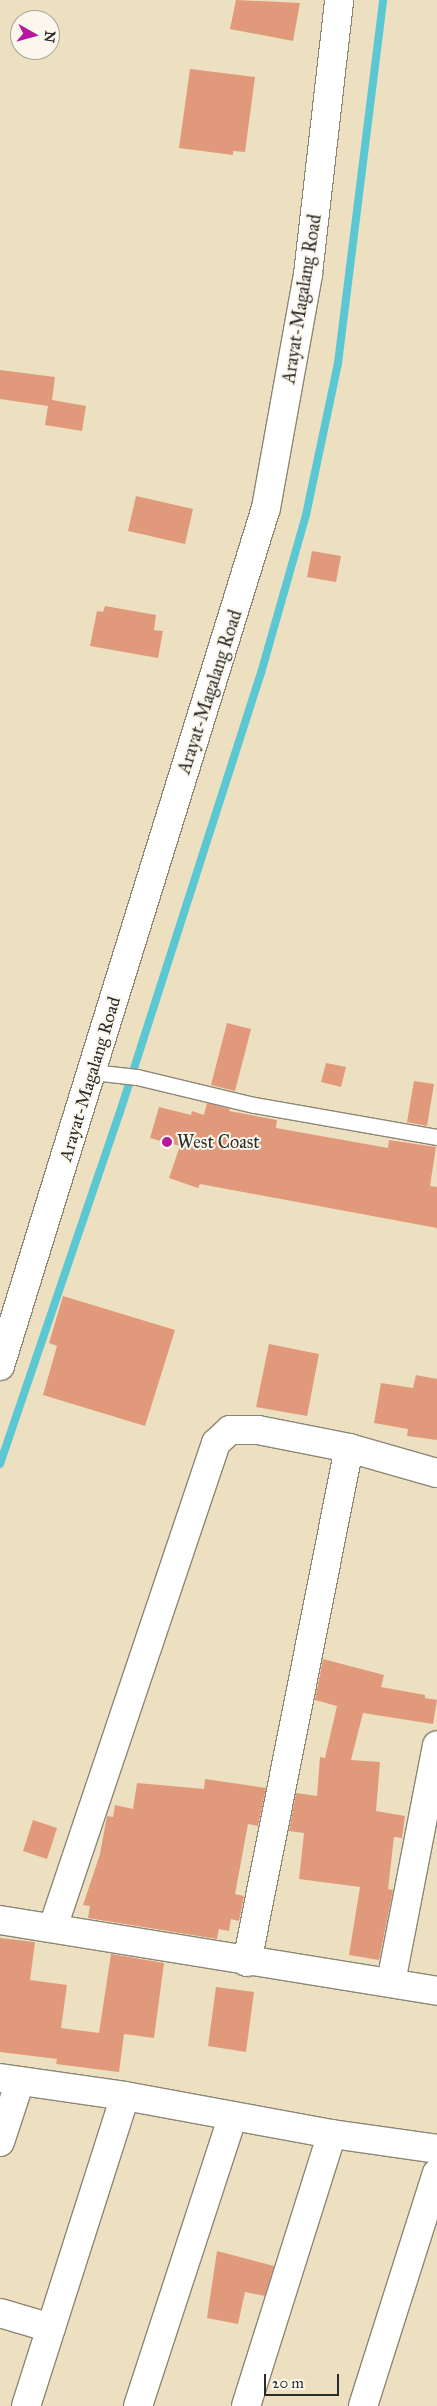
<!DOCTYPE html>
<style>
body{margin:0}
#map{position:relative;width:437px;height:2406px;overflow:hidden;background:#ece0c0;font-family:"IM FELL Great Primer",serif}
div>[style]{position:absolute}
.stream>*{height:8px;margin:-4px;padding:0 4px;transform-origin:4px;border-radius:4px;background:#5bc7d3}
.building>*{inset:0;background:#e09a7b}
.roads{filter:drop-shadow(1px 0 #8c8676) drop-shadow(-1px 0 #8c8676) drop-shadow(0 1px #8c8676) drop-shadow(0 -1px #8c8676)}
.service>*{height:15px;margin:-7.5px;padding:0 7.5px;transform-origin:7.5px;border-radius:7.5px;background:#fff}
.minor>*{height:28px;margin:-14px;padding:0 14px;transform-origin:14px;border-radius:14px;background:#fff}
.primary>*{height:28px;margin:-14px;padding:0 14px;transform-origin:14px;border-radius:14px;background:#fff}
.dots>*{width:14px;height:14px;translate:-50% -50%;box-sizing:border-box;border:2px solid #fbf7ec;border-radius:50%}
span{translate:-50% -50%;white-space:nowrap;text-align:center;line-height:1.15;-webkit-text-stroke:4px #fbf7ec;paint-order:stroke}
.street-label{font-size:18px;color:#2b2b2b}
.poi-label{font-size:18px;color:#2b2b2b}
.left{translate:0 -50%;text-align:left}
.north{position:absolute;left:10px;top:10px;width:50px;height:50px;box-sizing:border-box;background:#fbf7ec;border:1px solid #a8a59f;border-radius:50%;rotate:97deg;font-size:14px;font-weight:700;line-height:20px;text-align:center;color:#2b2b2b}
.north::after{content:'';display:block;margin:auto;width:18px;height:22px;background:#b5179e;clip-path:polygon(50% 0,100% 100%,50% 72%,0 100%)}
.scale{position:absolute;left:264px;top:2374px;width:75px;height:22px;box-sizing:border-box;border:2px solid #2b2b2b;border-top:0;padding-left:6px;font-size:15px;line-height:18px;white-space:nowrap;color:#2b2b2b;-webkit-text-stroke:4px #fbf7ec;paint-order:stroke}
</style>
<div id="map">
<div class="stream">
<i style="left:0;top:1464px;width:369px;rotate:-71.2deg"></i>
<i style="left:119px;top:1115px;width:464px;rotate:-72.2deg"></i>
<i style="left:261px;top:673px;width:164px;rotate:-74.1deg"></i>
<i style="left:306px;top:515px;width:155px;rotate:-78.1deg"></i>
<i style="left:338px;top:363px;width:366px;rotate:-82.9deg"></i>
</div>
<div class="building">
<i style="clip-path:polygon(236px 0,300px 3px,293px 41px,230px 29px)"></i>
<i style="clip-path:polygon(190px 69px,255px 77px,245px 152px,233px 151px,233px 155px,179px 148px)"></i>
<i style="clip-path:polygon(0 370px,55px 377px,52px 400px,86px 406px,82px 431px,45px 425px,48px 406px,0 399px)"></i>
<i style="clip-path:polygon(136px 496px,193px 509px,185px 544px,128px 531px)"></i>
<i style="clip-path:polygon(312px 551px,341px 556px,336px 582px,307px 577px)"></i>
<i style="clip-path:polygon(105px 606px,156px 615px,154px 630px,163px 631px,158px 658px,90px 646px,97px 611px,103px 612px)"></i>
<i style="clip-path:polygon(227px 1023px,251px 1029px,235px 1091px,211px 1085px)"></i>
<i style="clip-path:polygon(326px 1063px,346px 1067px,341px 1087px,321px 1082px)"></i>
<i style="clip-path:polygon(414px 1081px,434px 1084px,427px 1126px,407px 1122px)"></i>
<i style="clip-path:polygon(207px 1103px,230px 1109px,229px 1111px,277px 1120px,276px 1128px,388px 1148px,389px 1140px,436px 1147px,430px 1186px,437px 1187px,437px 1228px,200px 1184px,198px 1188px,169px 1178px,180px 1146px,150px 1138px,159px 1107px,191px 1115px,192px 1111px,204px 1115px)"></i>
<i style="clip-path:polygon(63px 1296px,175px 1330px,145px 1426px,43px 1395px,57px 1346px,49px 1343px)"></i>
<i style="clip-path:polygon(269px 1344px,319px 1354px,307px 1416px,256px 1407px)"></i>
<i style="clip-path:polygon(416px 1375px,437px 1379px,437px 1440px,407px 1436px,408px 1429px,374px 1423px,381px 1383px,413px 1388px)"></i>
<i style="clip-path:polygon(323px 1659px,384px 1675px,381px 1687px,425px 1695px,425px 1698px,437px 1700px,433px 1724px,363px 1713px,351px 1760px,380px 1762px,376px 1811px,405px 1816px,402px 1838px,394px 1837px,388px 1889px,393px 1890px,379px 1960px,349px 1955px,360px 1887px,299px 1879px,304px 1833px,289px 1831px,296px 1793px,317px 1796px,320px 1757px,325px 1758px,337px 1706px,315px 1700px)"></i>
<i style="clip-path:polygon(205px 1779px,266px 1788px,258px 1826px,248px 1824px,235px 1894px,244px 1896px,239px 1921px,231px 1919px,229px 1931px,219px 1929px,217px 1939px,88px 1918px,90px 1906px,83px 1905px,100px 1854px,107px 1816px,113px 1817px,115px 1805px,133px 1809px,137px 1783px,204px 1789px)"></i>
<i style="clip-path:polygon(33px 1820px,57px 1828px,47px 1859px,23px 1851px)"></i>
<i style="clip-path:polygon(0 1938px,35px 1942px,30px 1980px,67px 1985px,61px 2028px,99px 2033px,111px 1954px,164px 1963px,154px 2038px,124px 2034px,119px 2072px,56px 2064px,57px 2059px,0 2052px)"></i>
<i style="clip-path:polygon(216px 1987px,254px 1992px,246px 2052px,208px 2046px)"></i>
<i style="clip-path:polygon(217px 2251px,274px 2266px,265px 2296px,245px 2292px,238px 2324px,207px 2318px)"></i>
</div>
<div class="roads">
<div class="service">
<i style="left:92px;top:1072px;width:45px;rotate:6.3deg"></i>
<i style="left:137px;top:1077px;width:120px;rotate:13.5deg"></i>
<i style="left:254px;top:1105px;width:186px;rotate:9.9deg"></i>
</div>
<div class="minor">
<i style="left:0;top:1920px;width:443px;rotate:9.2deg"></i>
<i style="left:53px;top:1927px;width:511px;rotate:-71.39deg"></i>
<i style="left:216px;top:1443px;width:19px;rotate:-43deg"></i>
<i style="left:230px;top:1430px;width:28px"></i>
<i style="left:258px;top:1430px;width:93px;rotate:11.2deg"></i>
<i style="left:349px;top:1448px;width:91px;rotate:15.9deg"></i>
<i style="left:247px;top:1962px;width:524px;rotate:-78.78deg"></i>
<i style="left:391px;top:1982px;width:241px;rotate:-79deg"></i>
<i style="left:0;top:2078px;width:126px;rotate:8.2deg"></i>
<i style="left:125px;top:2096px;width:210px;rotate:10.4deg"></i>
<i style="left:332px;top:2134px;width:106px;rotate:8.1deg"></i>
<i style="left:0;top:2142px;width:64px;rotate:-71.8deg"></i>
<i style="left:0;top:2313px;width:53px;rotate:16.4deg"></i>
<i style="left:26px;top:2406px;width:325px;rotate:-72.3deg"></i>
<i style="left:138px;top:2406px;width:305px;rotate:-71.9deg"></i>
<i style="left:246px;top:2406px;width:285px;rotate:-72.5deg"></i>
<i style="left:363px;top:2406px;width:244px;rotate:-72.4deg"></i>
</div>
<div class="primary">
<i style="left:0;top:1366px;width:898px;rotate:-72.78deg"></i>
<i style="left:266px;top:508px;width:238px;rotate:-79.8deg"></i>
<i style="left:308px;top:274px;width:276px;rotate:-83.5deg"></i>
</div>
</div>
<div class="dots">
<i style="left:167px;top:1142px;background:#b5179e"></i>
</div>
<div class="street-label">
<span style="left:302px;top:299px;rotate:-81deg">Arayat-Magalang Road</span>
<span style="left:210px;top:692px;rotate:-72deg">Arayat-Magalang Road</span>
<span style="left:90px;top:1079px;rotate:-73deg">Arayat-Magalang Road</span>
</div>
<div class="poi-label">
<span class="left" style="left:177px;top:1142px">West Coast</span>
</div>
<div class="north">N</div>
<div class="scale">20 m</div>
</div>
